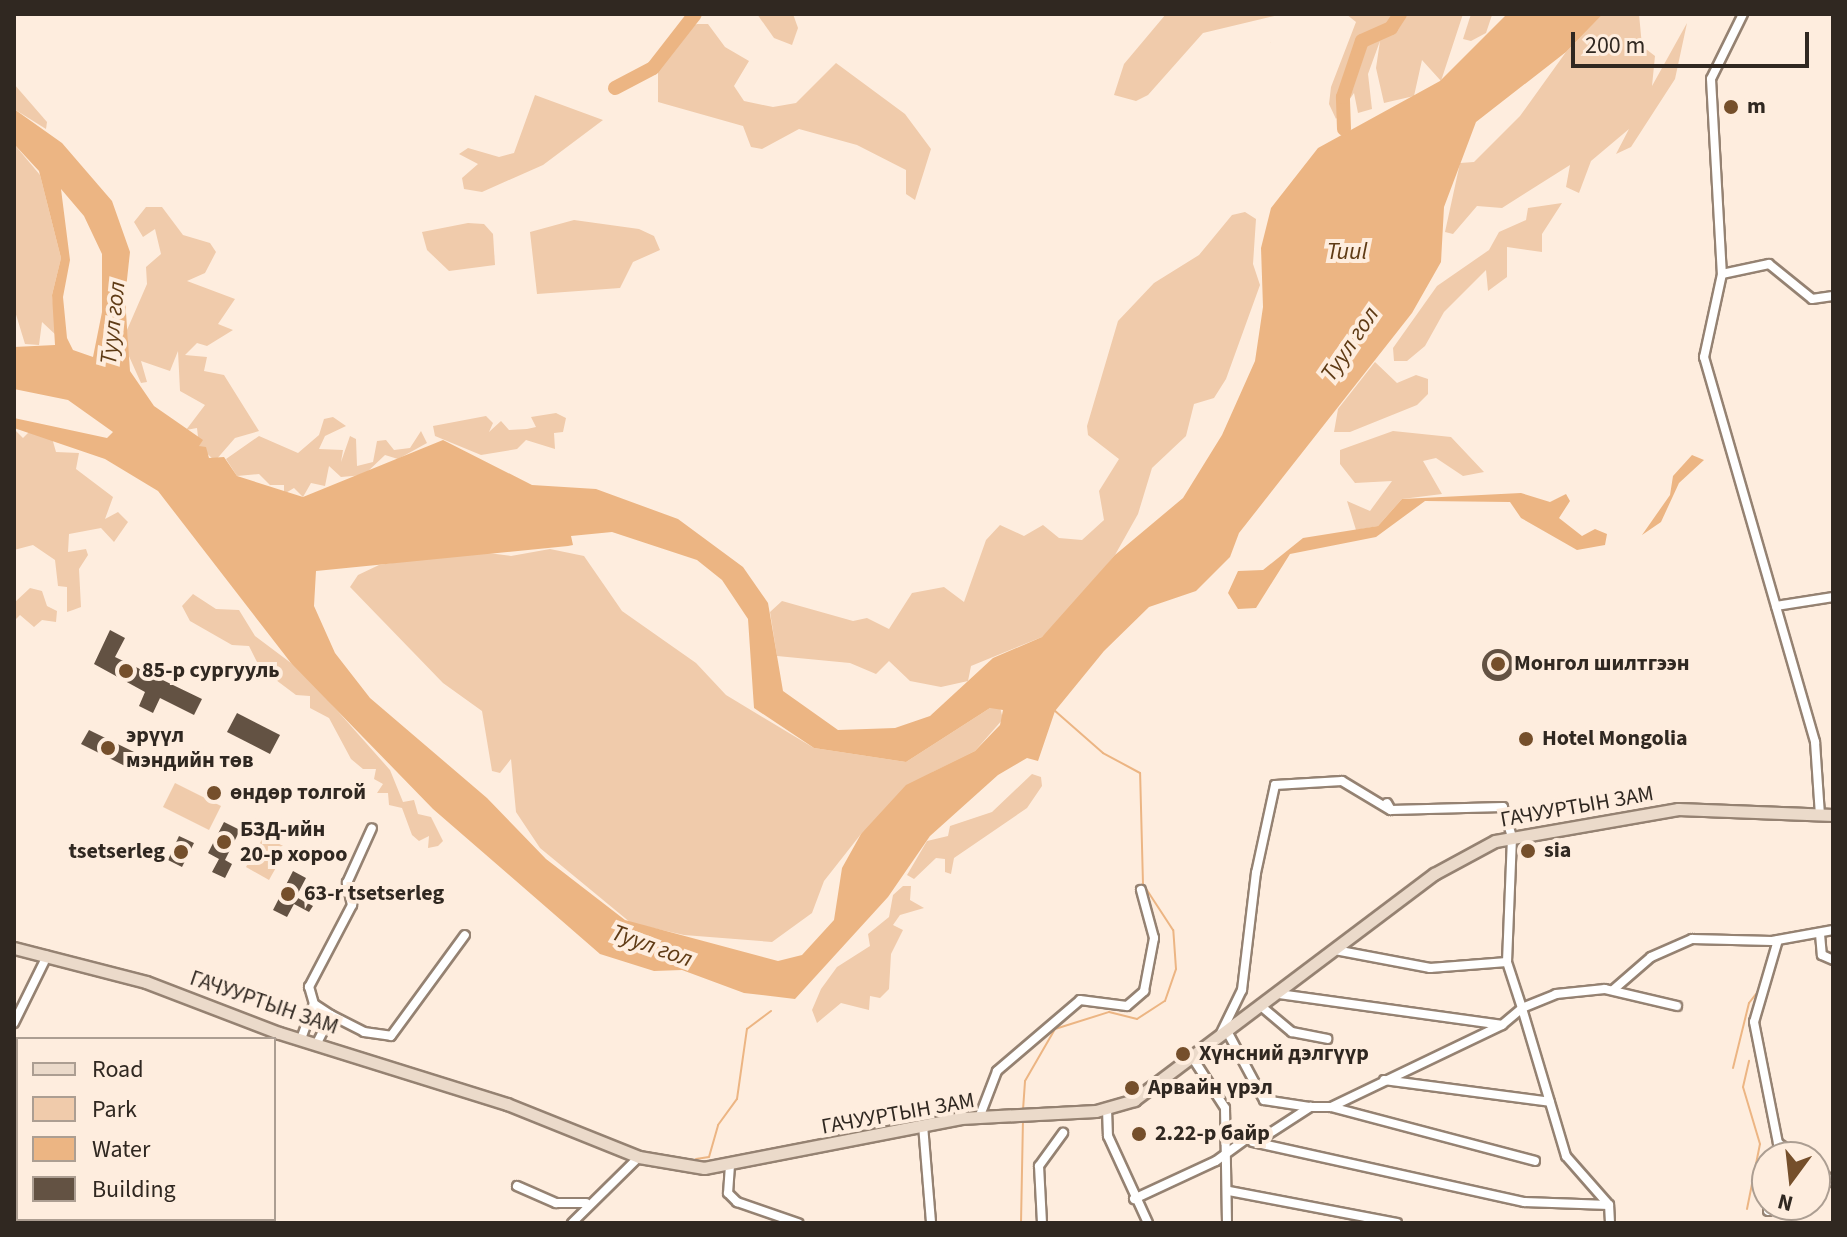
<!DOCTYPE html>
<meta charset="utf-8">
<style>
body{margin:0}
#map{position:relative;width:1847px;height:1237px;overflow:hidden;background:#feedde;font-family:"Source Sans 3",sans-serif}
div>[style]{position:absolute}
.green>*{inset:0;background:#f0cbab}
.water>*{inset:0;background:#ecb583}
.stream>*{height:2px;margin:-1px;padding:0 1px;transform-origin:1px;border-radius:1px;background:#ecb583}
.river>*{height:14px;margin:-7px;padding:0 7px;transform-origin:7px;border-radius:7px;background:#ecb583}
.building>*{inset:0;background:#635243}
.round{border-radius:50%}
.roads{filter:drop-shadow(2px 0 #958272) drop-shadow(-2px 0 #958272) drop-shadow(0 2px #958272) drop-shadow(0 -2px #958272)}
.street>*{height:8px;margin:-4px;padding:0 4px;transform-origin:4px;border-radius:4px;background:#fff}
.secondary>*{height:11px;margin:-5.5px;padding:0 5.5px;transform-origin:5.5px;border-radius:5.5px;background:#ebdaca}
.dots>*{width:22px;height:22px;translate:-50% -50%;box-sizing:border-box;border:4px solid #feedde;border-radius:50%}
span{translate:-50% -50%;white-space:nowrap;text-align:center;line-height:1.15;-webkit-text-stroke:8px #feedde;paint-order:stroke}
.poi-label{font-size:22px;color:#302821;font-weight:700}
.left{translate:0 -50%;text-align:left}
.right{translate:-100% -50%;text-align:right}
.street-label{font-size:22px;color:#302821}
.water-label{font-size:24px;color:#5f3b15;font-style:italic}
.frame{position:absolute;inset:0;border:16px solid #302821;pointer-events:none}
.legend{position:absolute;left:16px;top:1037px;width:260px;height:184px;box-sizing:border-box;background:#feedde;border:2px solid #ac9e92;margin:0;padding:10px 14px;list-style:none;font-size:24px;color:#302821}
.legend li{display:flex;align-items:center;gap:16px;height:40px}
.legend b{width:40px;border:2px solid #ac9e92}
.north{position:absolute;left:1751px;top:1141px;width:80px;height:80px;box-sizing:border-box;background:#feedde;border:2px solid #ac9e92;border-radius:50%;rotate:195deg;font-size:22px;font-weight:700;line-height:32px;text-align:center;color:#302821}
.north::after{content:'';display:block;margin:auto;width:28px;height:36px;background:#754f2b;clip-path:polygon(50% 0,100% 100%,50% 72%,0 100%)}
.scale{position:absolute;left:1571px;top:32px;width:238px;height:36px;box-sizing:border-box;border:4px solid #302821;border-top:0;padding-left:10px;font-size:24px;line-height:28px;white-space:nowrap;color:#302821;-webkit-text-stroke:6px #feedde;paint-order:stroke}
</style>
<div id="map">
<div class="green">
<i style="clip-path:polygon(757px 14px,793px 14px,798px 28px,792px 45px,774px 38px)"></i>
<i style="clip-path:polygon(1166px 14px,1283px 14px,1203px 33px,1148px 95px,1136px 101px,1114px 95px,1124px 64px)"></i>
<i style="clip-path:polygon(1346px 14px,1463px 14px,1441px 81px,1422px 60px,1414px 96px,1384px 103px,1376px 68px,1380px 41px,1368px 74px,1372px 109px,1358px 113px,1354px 93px,1336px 119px,1329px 104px,1331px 87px,1356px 22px)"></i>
<i style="clip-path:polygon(1471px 14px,1492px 15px,1486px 33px,1471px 41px,1463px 39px)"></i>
<i style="clip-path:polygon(1603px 14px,1639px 14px,1642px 46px,1655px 56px,1652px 86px,1687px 23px,1675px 79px,1631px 147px,1616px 154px,1629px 129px,1591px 161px,1579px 193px,1566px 187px,1570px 165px,1502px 208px,1477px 206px,1453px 234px,1445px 232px,1460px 163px,1474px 162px,1520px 116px,1566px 52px)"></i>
<i style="clip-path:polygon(697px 24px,708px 24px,725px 47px,749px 61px,734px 86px,744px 101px,773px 107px,796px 103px,836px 63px,905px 114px,931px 149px,915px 200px,906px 194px,906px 170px,857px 145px,799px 129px,762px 149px,751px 147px,743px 126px,658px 102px,658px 71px,681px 32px)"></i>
<i style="clip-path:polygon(14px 84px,47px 122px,46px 129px,14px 109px)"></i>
<i style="clip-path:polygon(535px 95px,603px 120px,543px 165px,482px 192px,464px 189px,462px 178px,478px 164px,459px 154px,468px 148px,499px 157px,514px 153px)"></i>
<i style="clip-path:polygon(14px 144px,40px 175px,61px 258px,52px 295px,57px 336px,42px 322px,39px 345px,25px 344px,14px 308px)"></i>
<i style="clip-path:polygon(1562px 203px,1542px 234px,1542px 252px,1507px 247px,1507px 277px,1488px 291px,1486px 270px,1444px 312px,1425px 346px,1407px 361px,1394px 361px,1393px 348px,1437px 286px,1489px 250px,1499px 232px,1526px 220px,1528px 208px)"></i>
<i style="clip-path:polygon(146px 207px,162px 207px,183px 235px,210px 243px,216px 252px,205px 273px,187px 281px,235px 299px,218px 324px,233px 330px,207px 346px,197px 343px,185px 355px,207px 357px,204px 371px,224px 375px,259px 431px,235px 438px,215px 461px,199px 446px,197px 428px,186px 430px,205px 405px,180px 391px,178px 351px,170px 371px,141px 361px,147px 382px,141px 383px,128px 354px,127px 330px,147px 284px,146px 267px,161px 254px,155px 229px,143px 237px,134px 222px)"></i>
<i style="clip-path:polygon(1245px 212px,1256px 219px,1253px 264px,1260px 285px,1226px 379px,1214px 398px,1194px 404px,1186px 436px,1152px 468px,1138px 514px,1115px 555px,1059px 622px,1042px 637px,971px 666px,968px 681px,941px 687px,910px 681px,889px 661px,876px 674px,850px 663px,777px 656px,770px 612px,782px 601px,853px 621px,867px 618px,889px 629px,912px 593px,944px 587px,964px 602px,986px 540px,1000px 525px,1024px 536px,1043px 525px,1059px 538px,1082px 540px,1104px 520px,1099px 491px,1119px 459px,1088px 435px,1087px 426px,1118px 321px,1154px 283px,1199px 255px,1232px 215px)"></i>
<i style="clip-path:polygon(574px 220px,639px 229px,654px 236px,660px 250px,633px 262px,620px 288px,537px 294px,530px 232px)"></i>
<i style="clip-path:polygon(468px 223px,484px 224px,493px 234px,495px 265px,449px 271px,427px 250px,422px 232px)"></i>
<i style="clip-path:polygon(1375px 362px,1397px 383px,1416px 375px,1428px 379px,1428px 394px,1417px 405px,1350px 432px,1334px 432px,1338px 409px)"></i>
<i style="clip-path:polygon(556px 413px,566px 418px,563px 432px,554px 433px,555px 449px,526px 440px,517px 449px,481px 455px,435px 436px,433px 426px,486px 416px,493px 423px,489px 432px,501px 421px,509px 430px,527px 429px,536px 427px,531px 417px)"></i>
<i style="clip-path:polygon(333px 417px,346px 426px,325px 436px,319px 449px,343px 450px,341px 462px,350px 436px,356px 439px,357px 466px,373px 462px,377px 441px,386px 440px,394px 450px,410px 448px,421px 431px,427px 443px,398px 459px,385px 455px,364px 475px,341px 477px,329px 466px,325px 486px,311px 483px,303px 497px,294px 488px,284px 494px,284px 485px,270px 485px,259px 474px,237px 476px,226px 459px,259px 436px,298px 453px,319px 435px,324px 419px)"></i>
<i style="clip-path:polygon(14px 429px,23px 438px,31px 430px,52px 438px,56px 452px,79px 453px,76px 469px,113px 497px,105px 519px,118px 512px,128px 522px,114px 542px,101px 528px,69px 534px,68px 552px,86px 549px,88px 555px,79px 569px,81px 607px,73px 610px,67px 612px,67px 587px,58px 586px,55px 560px,33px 545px,14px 550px)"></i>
<i style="clip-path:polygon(1393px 431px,1451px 437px,1484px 472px,1463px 476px,1436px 458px,1423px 461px,1442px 494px,1402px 499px,1378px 526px,1356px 530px,1347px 501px,1370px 511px,1392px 481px,1355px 483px,1340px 464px,1340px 450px)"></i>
<i style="clip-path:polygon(550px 549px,584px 556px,622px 611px,696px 663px,726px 695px,814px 748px,906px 762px,990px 708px,1000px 707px,1003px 719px,975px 751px,933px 772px,861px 834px,824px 881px,812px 913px,772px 942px,684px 935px,631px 923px,540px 848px,516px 812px,511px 759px,500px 773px,492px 771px,482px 711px,443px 683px,350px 587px,358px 575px,379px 565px,472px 551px,511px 556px)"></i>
<i style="clip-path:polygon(30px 588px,42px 591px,47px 606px,57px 611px,56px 622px,42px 620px,34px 627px,20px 615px,14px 621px,14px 603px)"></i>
<i style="clip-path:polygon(193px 594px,216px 609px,239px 610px,255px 636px,303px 672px,390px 770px,403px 802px,414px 800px,418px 814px,431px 817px,443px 841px,438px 846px,428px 848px,429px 836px,419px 841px,412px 835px,402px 808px,389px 805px,388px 793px,377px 793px,383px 784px,374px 779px,376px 769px,363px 769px,351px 759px,329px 718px,310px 708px,310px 696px,296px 695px,260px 668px,249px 646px,232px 645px,190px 621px,182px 606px)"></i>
<i style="clip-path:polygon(1032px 774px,1041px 777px,1042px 786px,1027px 808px,954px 858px,951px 874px,945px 872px,945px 859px,936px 858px,914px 879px,907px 875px,927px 841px,948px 836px,950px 826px,992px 812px)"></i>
<i style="clip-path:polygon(175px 783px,221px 806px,209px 830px,163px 807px)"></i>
<i style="clip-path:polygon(264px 836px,287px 848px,269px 880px,246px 867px)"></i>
<i style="clip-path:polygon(903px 886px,911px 886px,910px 900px,924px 908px,900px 915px,893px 925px,903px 930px,891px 954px,889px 989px,880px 998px,870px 996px,869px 1010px,841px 1003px,817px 1023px,812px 1010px,821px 989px,837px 967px,870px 946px,868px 934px,889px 917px,893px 895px)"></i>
</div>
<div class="water">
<i style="clip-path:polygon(evenodd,1507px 14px,1603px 14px,1566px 52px,1476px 122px,1444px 207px,1441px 262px,1412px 313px,1239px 533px,1230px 557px,1196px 591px,1149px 607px,1104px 651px,1055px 711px,1038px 761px,1027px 758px,998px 775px,930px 836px,888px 897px,795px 999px,744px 993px,682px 970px,654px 971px,600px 954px,433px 809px,291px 663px,158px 491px,105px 459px,14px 428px,14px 418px,107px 438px,113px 432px,68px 400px,14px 389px,14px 347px,55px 345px,52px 295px,61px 258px,39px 171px,14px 144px,14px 109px,62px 143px,112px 201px,130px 252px,125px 298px,130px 371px,154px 406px,203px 440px,199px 446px,206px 447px,209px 458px,224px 457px,237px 476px,303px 497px,443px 440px,532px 485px,596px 489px,678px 519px,743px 567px,768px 603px,783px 691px,838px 730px,895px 728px,930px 716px,993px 658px,1042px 637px,1115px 555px,1183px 498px,1222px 435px,1255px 361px,1263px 307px,1261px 248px,1271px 208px,1318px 148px,1440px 81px,1507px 14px,61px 189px,84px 216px,102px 254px,102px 312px,93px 357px,73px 350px,67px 338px,63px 297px,70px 260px,61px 189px,1507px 14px,612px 532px,697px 560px,722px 580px,748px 619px,754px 708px,814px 748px,906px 762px,990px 708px,1003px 710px,1000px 725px,975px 751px,906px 785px,861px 834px,842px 868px,834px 920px,802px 955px,778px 961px,625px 920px,546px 859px,487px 798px,370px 698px,335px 653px,314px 606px,316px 571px,568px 546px,573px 545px,571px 536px,612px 532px)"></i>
<i style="clip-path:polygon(1692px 455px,1704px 460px,1679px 483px,1661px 522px,1642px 535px,1670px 495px,1673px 476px)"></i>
<i style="clip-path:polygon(1521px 493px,1550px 502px,1566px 494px,1570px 501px,1559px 518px,1582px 536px,1595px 529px,1607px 534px,1605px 545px,1577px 550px,1521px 518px,1510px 502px,1425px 501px,1376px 537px,1290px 554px,1256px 608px,1238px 609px,1228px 593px,1238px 571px,1263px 570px,1303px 538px,1378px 526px,1402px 499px)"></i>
</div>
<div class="stream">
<i style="left:1733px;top:1068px;width:67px;rotate:-76.2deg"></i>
<i style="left:1749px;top:1003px;width:16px;rotate:-52deg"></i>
<i style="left:1023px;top:1110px;width:29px;rotate:-86deg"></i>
<i style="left:1025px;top:1081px;width:60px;rotate:-60deg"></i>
<i style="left:1055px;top:1029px;width:57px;rotate:-17.5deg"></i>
<i style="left:1109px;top:1012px;width:29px;rotate:14deg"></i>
<i style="left:1137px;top:1019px;width:33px;rotate:-33deg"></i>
<i style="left:1165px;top:1001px;width:34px;rotate:-71deg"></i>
<i style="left:1176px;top:969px;width:39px;rotate:-94deg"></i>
<i style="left:1173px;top:930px;width:55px;rotate:-123.1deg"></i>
<i style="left:1143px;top:884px;width:111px;rotate:-91.5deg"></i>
<i style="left:1140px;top:773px;width:42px;rotate:-151.6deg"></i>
<i style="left:1103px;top:753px;width:64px;rotate:-138.8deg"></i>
<i style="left:696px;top:1159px;width:13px;rotate:-9deg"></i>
<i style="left:709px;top:1157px;width:33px;rotate:-74deg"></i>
<i style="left:718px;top:1125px;width:32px;rotate:-54deg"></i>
<i style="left:737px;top:1099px;width:71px;rotate:-81.9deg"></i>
<i style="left:747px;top:1029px;width:30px;rotate:-37deg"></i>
<i style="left:1747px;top:1209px;width:66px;rotate:-78.7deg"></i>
<i style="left:1760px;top:1144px;width:59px;rotate:-106.6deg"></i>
<i style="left:1743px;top:1087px;width:27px;rotate:-77deg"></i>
<i style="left:1021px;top:1223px;width:103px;rotate:-88.9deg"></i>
</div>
<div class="river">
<i style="left:615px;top:88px;width:43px;rotate:-27.8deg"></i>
<i style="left:653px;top:68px;width:68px;rotate:-52.1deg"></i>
<i style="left:1344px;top:129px;width:32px;rotate:-92deg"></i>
<i style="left:1343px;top:97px;width:59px;rotate:-71.3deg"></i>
<i style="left:1362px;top:41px;width:32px;rotate:-24deg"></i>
<i style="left:1391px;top:28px;width:17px;rotate:-57deg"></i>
</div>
<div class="building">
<i style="clip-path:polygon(110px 630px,125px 638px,115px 657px,202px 699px,194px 715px,160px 698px,153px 713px,139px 706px,145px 692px,94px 664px)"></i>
<i class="round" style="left:1482px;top:649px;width:32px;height:32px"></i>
<i style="clip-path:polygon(237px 713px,280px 735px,270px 754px,227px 732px)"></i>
<i style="clip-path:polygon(89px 730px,134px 752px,127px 767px,81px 744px)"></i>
<i style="clip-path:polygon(224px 822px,240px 830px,225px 860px,232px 864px,225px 878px,212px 872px,219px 859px,208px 853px)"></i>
<i style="clip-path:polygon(179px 836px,194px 843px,182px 867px,168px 860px)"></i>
<i style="clip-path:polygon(293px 871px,306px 878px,296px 897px,313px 906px,309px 912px,294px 904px,287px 917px,273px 910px)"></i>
</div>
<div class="roads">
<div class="street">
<i style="left:1743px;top:14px;width:72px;rotate:116.2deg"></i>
<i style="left:1711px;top:79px;width:195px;rotate:86.8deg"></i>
<i style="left:1722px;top:274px;width:85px;rotate:102.2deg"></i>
<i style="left:1704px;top:357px;width:401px;rotate:73.9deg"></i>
<i style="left:1815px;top:742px;width:73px;rotate:86.1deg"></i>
<i style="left:1722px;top:274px;width:48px;rotate:-12deg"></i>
<i style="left:1769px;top:264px;width:55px;rotate:39.1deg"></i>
<i style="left:1812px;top:299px;width:21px;rotate:-8deg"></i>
<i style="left:1776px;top:606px;width:58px;rotate:-9deg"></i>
<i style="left:1820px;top:934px;width:21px;rotate:85deg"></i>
<i style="left:1822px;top:955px;width:12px;rotate:24deg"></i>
<i style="left:1778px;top:940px;width:85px;rotate:106.3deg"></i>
<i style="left:1754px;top:1022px;width:123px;rotate:78.8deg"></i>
<i style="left:1778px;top:1143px;width:25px;rotate:34deg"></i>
<i style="left:1335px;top:950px;width:97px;rotate:10.7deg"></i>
<i style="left:1430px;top:968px;width:77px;rotate:-4.5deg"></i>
<i style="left:1613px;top:990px;width:50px;rotate:-41deg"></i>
<i style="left:1651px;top:957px;width:45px;rotate:-23.7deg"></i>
<i style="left:1692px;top:939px;width:80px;rotate:1.4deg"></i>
<i style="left:1772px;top:941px;width:62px;rotate:-10.2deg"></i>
<i style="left:1279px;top:994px;width:224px;rotate:7.9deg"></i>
<i style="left:1262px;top:1007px;width:39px;rotate:40deg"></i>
<i style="left:1292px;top:1032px;width:36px;rotate:11deg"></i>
<i style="left:331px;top:1015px;width:20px;rotate:-147deg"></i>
<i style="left:314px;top:1004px;width:18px;rotate:-106deg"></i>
<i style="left:309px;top:987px;width:93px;rotate:-62.3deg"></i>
<i style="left:352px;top:905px;width:23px;rotate:-103deg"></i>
<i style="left:347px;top:883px;width:60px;rotate:-65.6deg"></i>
<i style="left:14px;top:1023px;width:75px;rotate:-63.8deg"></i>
<i style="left:1221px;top:1033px;width:48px;rotate:-64deg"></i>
<i style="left:1242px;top:990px;width:118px;rotate:-83.2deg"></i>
<i style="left:1256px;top:873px;width:90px;rotate:-77.8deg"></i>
<i style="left:1275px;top:785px;width:67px;rotate:-3.4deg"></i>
<i style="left:1342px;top:781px;width:56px;rotate:31.1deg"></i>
<i style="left:1228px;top:1033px;width:76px;rotate:61.8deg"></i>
<i style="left:1264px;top:1100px;width:46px;rotate:8.8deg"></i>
<i style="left:301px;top:1039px;width:37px;rotate:-70deg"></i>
<i style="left:317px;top:1043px;width:31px;rotate:-63deg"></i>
<i style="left:331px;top:1015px;width:37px;rotate:27deg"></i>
<i style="left:364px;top:1032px;width:27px;rotate:8deg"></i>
<i style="left:391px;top:1036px;width:125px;rotate:-53.8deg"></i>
<i style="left:1194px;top:1060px;width:57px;rotate:57.1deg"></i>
<i style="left:1225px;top:1108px;width:115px;rotate:89deg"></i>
<i style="left:1384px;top:1080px;width:167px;rotate:7.5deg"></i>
<i style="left:1331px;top:1107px;width:211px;rotate:14.8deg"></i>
<i style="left:1107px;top:1109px;width:27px;rotate:88deg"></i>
<i style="left:1108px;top:1136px;width:96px;rotate:65.3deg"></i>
<i style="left:979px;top:1118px;width:50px;rotate:-69deg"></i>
<i style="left:997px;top:1071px;width:109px;rotate:-40.5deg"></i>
<i style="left:1080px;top:1000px;width:47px;rotate:7.3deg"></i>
<i style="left:1127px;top:1006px;width:23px;rotate:-41deg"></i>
<i style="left:1144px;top:991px;width:54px;rotate:-79.3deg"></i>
<i style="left:1154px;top:938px;width:50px;rotate:-105.2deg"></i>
<i style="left:923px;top:1125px;width:98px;rotate:85.3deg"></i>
<i style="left:1253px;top:1142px;width:278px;rotate:12.5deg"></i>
<i style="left:1524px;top:1202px;width:85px;rotate:2deg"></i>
<i style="left:1778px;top:1143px;width:14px;rotate:86deg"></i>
<i style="left:730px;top:1165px;width:28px;rotate:94deg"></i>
<i style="left:728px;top:1193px;width:13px;rotate:45deg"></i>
<i style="left:737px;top:1202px;width:65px;rotate:19deg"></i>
<i style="left:1815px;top:1168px;width:23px;rotate:38deg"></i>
<i style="left:517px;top:1186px;width:43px;rotate:23.6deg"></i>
<i style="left:556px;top:1203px;width:30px"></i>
<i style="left:1229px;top:1191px;width:171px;rotate:10.8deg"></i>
<i style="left:1134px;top:1199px;width:90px;rotate:-24.9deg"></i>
<i style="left:1216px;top:1161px;width:36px;rotate:-36deg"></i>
<i style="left:1245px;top:1140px;width:16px;rotate:-4deg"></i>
<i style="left:1261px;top:1139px;width:59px;rotate:-33.1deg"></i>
<i style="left:1310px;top:1107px;width:21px"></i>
<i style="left:1331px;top:1107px;width:190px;rotate:-25.6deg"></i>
<i style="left:1502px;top:1025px;width:26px;rotate:-40deg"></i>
<i style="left:1522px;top:1008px;width:48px;rotate:-108.1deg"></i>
<i style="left:1507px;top:962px;width:125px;rotate:-87.7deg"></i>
<i style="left:1512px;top:837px;width:31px;rotate:-107deg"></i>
<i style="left:1503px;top:807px;width:112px;rotate:178.5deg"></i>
<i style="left:1391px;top:810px;width:8px;rotate:-120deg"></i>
<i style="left:1768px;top:1211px;width:6px;rotate:-81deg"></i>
<i style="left:572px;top:1223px;width:94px;rotate:-44.6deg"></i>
<i style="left:1042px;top:1223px;width:57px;rotate:-93deg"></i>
<i style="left:1039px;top:1166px;width:41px;rotate:-54deg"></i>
<i style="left:1610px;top:1223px;width:18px;rotate:-93deg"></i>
<i style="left:1609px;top:1205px;width:65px;rotate:-131.3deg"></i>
<i style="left:1566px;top:1156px;width:154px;rotate:-106.6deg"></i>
<i style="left:1522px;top:1008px;width:37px;rotate:-22deg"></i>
<i style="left:1556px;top:994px;width:49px;rotate:-5.8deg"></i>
<i style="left:1605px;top:989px;width:74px;rotate:13.3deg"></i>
</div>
<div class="secondary">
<i style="left:14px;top:948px;width:136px;rotate:14.4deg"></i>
<i style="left:146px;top:982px;width:142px;rotate:21deg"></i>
<i style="left:279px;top:1033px;width:239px;rotate:17.3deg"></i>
<i style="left:507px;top:1104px;width:142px;rotate:21.9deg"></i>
<i style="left:639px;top:1157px;width:66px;rotate:9.6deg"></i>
<i style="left:704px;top:1168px;width:262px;rotate:-11deg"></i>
<i style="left:961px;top:1118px;width:135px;rotate:-3deg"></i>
<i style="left:1096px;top:1111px;width:40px;rotate:-16deg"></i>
<i style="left:1134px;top:1100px;width:376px;rotate:-37deg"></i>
<i style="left:1434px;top:874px;width:69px;rotate:-28.4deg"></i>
<i style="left:1495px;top:841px;width:186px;rotate:-9.9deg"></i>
<i style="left:1678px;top:809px;width:155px;rotate:2.2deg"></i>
</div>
</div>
<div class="dots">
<i style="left:1731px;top:107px;background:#754f2b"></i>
<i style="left:1498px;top:664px;background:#754f2b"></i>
<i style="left:126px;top:671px;background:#754f2b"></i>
<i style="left:1526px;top:739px;background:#754f2b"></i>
<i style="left:108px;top:748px;background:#754f2b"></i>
<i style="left:214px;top:793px;background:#754f2b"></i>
<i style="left:224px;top:842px;background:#754f2b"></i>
<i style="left:1528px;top:851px;background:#754f2b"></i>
<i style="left:181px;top:852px;background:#754f2b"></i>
<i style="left:288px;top:894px;background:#754f2b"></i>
<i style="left:1183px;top:1054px;background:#754f2b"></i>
<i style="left:1132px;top:1088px;background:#754f2b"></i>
<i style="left:1139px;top:1134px;background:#754f2b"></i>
</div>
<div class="poi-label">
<span class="left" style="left:1747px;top:107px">m</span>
<span class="left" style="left:1514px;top:664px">Монгол шилтгээн</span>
<span class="left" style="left:142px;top:671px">85-р сургууль</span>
<span class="left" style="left:126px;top:748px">эрүүл<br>мэндийн төв</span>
<span class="left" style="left:1542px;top:739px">Hotel Mongolia</span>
<span class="left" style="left:230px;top:793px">өндөр толгой</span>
<span class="left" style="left:240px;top:842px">БЗД-ийн<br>20-р хороо</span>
<span class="left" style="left:1544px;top:851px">sia</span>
<span class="right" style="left:165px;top:852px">tsetserleg</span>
<span class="left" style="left:304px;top:894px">63-r tsetserleg</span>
<span class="left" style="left:1199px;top:1054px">Хүнсний дэлгүүр</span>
<span class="left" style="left:1148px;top:1088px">Арвайн үрэл</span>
<span class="left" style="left:1155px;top:1134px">2.22-р байр</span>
</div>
<div class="street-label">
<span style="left:1577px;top:807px;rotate:-10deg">ГАЧУУРТЫН ЗАМ</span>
<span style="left:264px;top:1003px;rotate:19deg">ГАЧУУРТЫН ЗАМ</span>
<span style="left:898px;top:1114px;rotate:-10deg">ГАЧУУРТЫН ЗАМ</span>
</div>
<div class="water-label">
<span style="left:1347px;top:252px">Tuul</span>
<span style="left:113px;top:323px;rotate:-84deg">Туул гол</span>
<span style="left:1350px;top:344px;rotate:-56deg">Туул гол</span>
<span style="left:652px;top:946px;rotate:20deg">Туул гол</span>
</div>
<div class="frame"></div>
<ul class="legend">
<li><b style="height:10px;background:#ebdaca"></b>Road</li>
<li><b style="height:22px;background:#f0cbab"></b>Park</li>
<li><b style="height:22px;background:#ecb583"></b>Water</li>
<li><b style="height:22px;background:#635243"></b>Building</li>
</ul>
<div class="north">N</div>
<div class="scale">200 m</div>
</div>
